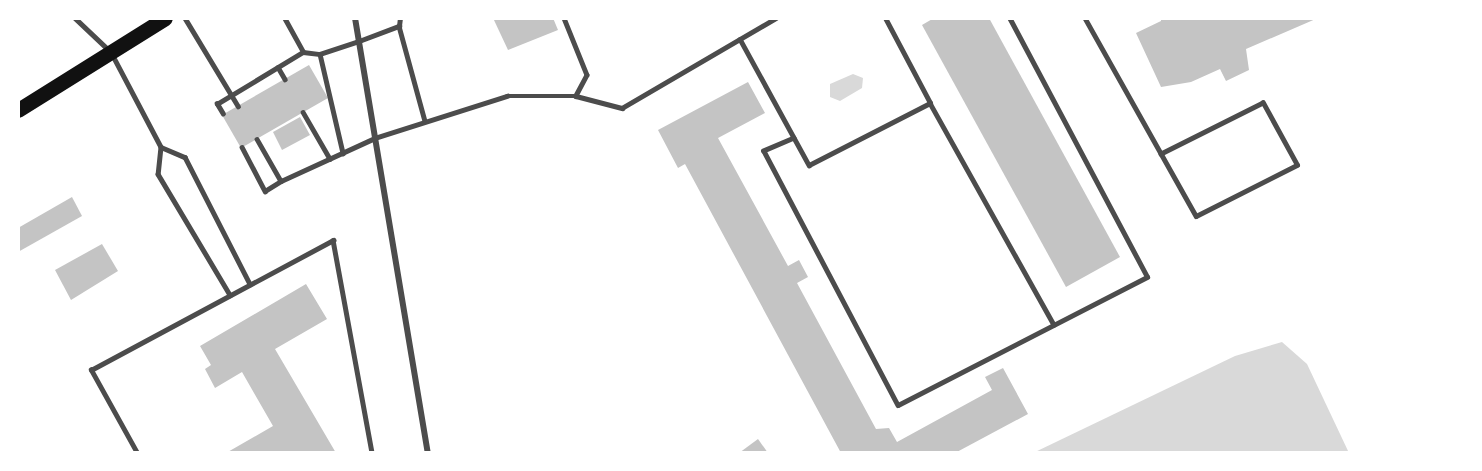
<!DOCTYPE html>
<style>
body{margin:0}
#map{position:relative;width:1482px;height:471px;overflow:hidden;background:#fff;font-family:"Source Sans 3",sans-serif}
div>[style]{position:absolute}
.water>*{inset:0;background:#d9d9d9}
.building>*{inset:0;background:#c4c4c4}
.service>*{height:4.5px;margin:-2.25px;padding:0 2.25px;transform-origin:2.25px;border-radius:2.25px;background:#4c4c4c}
.minor>*{height:6px;margin:-3px;padding:0 3px;transform-origin:3px;border-radius:3px;background:#4c4c4c}
.trunk>*{height:15px;margin:-7.5px;padding:0 7.5px;transform-origin:7.5px;border-radius:7.5px;background:#111}
span{translate:-50% -50%;white-space:nowrap;text-align:center;line-height:1.15;-webkit-text-stroke:4.5px #fff;paint-order:stroke}
.frame{position:absolute;inset:0;border:20px solid #fff;pointer-events:none}
</style>
<div id="map">
<div class="water">
<i style="clip-path:polygon(853px 74px,863px 78px,862px 88px,840px 101px,830px 97px,830px 84px)"></i>
<i style="clip-path:polygon(1282px 342px,1307px 364px,1349px 453px,1033px 453px,1235px 356px)"></i>
</div>
<div class="building">
<i style="clip-path:polygon(493px 18px,553px 18px,558px 30px,508px 50px)"></i>
<i style="clip-path:polygon(934px 18px,989px 18px,1120px 257px,1066px 287px,922px 25px)"></i>
<i style="clip-path:polygon(1161px 18px,1318px 18px,1246px 49px,1249px 70px,1226px 81px,1220px 69px,1191px 82px,1161px 87px,1136px 33px,1161px 21px)"></i>
<i style="clip-path:polygon(309px 65px,328px 98px,241px 148px,222px 115px)"></i>
<i style="clip-path:polygon(748px 82px,765px 113px,718px 138px,788px 266px,799px 260px,808px 277px,797px 283px,876px 429px,889px 428px,897px 442px,992px 390px,985px 377px,1003px 368px,1028px 414px,955px 453px,841px 453px,685px 164px,678px 168px,658px 130px)"></i>
<i style="clip-path:polygon(300px 117px,310px 135px,282px 150px,273px 132px)"></i>
<i style="clip-path:polygon(72px 197px,82px 216px,18px 252px,18px 228px)"></i>
<i style="clip-path:polygon(102px 244px,118px 271px,71px 300px,55px 270px)"></i>
<i style="clip-path:polygon(306px 284px,327px 319px,275px 349px,336px 453px,226px 453px,273px 426px,242px 372px,215px 388px,205px 369px,211px 365px,200px 346px)"></i>
<i style="clip-path:polygon(758px 439px,768px 453px,739px 453px)"></i>
</div>
<div class="service">
<i style="left:75px;top:18px;width:50px;rotate:43.4deg"></i>
<i style="left:111px;top:52px;width:107px;rotate:62.2deg"></i>
<i style="left:161px;top:147px;width:27px;rotate:96deg"></i>
<i style="left:158px;top:174px;width:141px;rotate:59.2deg"></i>
<i style="left:185px;top:18px;width:103px;rotate:58.9deg"></i>
<i style="left:564px;top:18px;width:61px;rotate:68deg"></i>
<i style="left:587px;top:75px;width:24px;rotate:118deg"></i>
<i style="left:1085px;top:18px;width:227px;rotate:60.7deg"></i>
<i style="left:1196px;top:216px;width:113px;rotate:-26.8deg"></i>
<i style="left:1297px;top:165px;width:71px;rotate:-118.7deg"></i>
<i style="left:1263px;top:103px;width:114px;rotate:153.4deg"></i>
<i style="left:399px;top:26px;width:98px;rotate:74.7deg"></i>
<i style="left:740px;top:39px;width:144px;rotate:61.3deg"></i>
<i style="left:809px;top:165px;width:136px;rotate:-27.1deg"></i>
<i style="left:930px;top:103px;width:96px;rotate:-117.9deg"></i>
<i style="left:303px;top:52px;width:17px;rotate:7deg"></i>
<i style="left:320px;top:54px;width:41px;rotate:-18.4deg"></i>
<i style="left:359px;top:41px;width:43px;rotate:-20.6deg"></i>
<i style="left:399px;top:26px;width:8px;rotate:-83deg"></i>
<i style="left:320px;top:54px;width:102px;rotate:76.9deg"></i>
<i style="left:278px;top:67px;width:14px;rotate:60deg"></i>
<i style="left:930px;top:103px;width:254px;rotate:60.8deg"></i>
<i style="left:303px;top:112px;width:54px;rotate:60.1deg"></i>
<i style="left:223px;top:114px;width:12px;rotate:-121deg"></i>
<i style="left:217px;top:104px;width:100px;rotate:-31.2deg"></i>
<i style="left:303px;top:52px;width:39px;rotate:-119deg"></i>
<i style="left:794px;top:138px;width:33px;rotate:157deg"></i>
<i style="left:764px;top:151px;width:287px;rotate:62.2deg"></i>
<i style="left:898px;top:405px;width:280px;rotate:-27.2deg"></i>
<i style="left:1147px;top:277px;width:293px;rotate:-118deg"></i>
<i style="left:257px;top:139px;width:48px;rotate:60.3deg"></i>
<i style="left:281px;top:181px;width:103px;rotate:-24.6deg"></i>
<i style="left:375px;top:138px;width:139px;rotate:-17.7deg"></i>
<i style="left:507px;top:96px;width:69px"></i>
<i style="left:576px;top:96px;width:48px;rotate:14.6deg"></i>
<i style="left:622px;top:108px;width:178px;rotate:-30.3deg"></i>
<i style="left:161px;top:147px;width:26px;rotate:23deg"></i>
<i style="left:185px;top:157px;width:143px;rotate:62.9deg"></i>
<i style="left:242px;top:147px;width:50px;rotate:62.4deg"></i>
<i style="left:265px;top:191px;width:19px;rotate:-32deg"></i>
<i style="left:137px;top:453px;width:95px;rotate:-119deg"></i>
<i style="left:91px;top:370px;width:275px;rotate:-28.2deg"></i>
<i style="left:333px;top:240px;width:217px;rotate:79.6deg"></i>
</div>
<div class="minor">
<i style="left:355px;top:18px;width:441px;rotate:80.5deg"></i>
</div>
<div class="trunk">
<i style="left:18px;top:110px;width:173px;rotate:-32deg"></i>
</div>
<div class="frame"></div>
</div>
